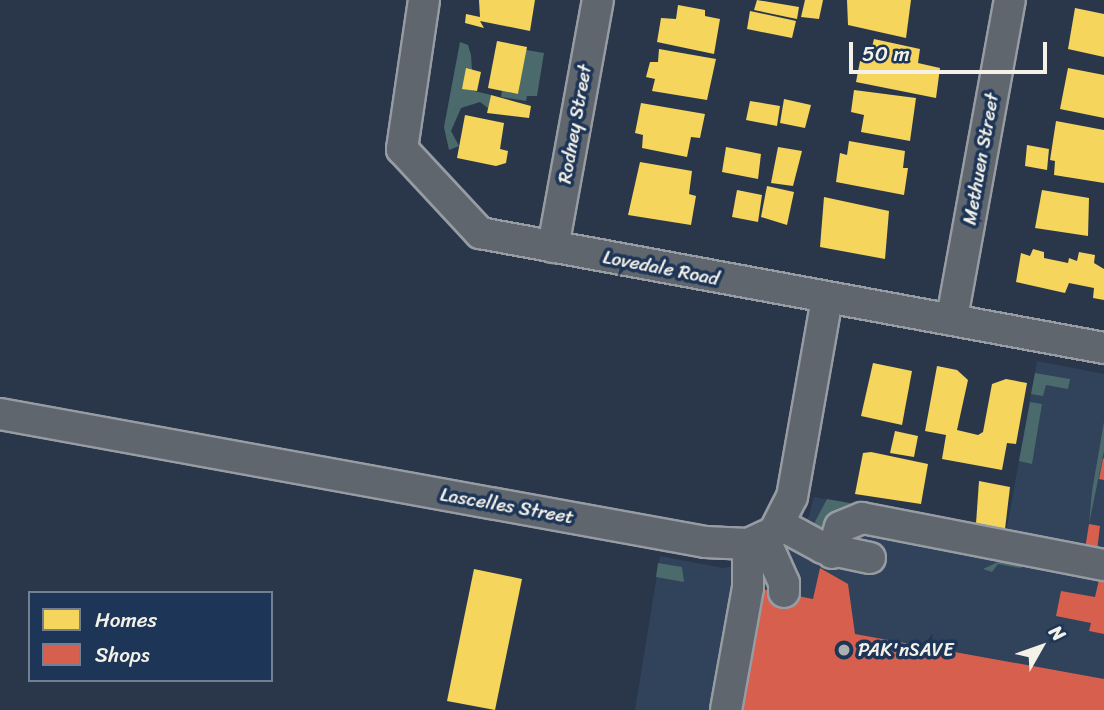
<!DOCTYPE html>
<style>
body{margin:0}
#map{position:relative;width:1104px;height:710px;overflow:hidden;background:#2a374a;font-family:Sriracha,sans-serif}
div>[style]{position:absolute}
.built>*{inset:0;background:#31425b}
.green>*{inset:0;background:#4b6a6c}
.homes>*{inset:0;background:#f6d55c}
.shops>*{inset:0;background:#d6604d}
.roads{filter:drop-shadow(2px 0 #979ca3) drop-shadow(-2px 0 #979ca3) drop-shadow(0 2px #979ca3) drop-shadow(0 -2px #979ca3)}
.minor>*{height:30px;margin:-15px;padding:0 15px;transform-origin:15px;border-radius:15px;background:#60666e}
.dots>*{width:19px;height:19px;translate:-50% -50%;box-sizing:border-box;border:4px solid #1d3557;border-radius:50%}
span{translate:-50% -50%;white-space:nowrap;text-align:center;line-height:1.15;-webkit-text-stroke:7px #1d3557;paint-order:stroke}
.street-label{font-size:19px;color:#f4f1e8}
.poi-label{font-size:19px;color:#f4f1e8}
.left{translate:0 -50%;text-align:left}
.legend{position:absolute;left:28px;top:591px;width:245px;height:91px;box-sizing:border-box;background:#1d3557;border:2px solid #738091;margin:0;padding:9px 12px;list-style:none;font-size:21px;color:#f4f1e8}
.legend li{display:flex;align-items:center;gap:14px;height:35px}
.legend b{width:35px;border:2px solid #738091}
.north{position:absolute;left:1006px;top:612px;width:70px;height:70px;-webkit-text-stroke:5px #1d3557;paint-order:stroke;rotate:50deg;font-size:19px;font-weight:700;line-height:28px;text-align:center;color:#f4f1e8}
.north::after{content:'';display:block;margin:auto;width:24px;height:32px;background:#f4f1e8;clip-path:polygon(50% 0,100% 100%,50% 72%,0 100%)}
.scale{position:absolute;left:849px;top:42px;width:198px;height:32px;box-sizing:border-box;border:4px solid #f4f1e8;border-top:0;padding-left:9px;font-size:21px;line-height:24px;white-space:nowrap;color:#f4f1e8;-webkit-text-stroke:5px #1d3557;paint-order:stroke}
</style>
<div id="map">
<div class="built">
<i style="clip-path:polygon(1037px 361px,1104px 374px,1104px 710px,635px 710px,660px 556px,723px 568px,761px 561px,791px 543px,809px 516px,814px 497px,1006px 533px)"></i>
</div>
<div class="green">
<i style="clip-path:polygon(460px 42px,468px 45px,471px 55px,472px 70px,462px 88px,491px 95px,488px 108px,480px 102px,461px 108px,451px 131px,459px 146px,449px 150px,444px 127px)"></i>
<i style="clip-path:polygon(526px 50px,544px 53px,537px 96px,527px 96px,526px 101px,501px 97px,502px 91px,518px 94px)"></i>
<i style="clip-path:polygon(1035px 373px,1070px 379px,1068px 389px,1046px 385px,1043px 396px,1031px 394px)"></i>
<i style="clip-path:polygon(1030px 402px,1042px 404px,1032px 464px,1019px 461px)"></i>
<i style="clip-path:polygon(1104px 422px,1104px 451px,1089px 524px,1092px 491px)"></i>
<i style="clip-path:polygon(827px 499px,855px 504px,825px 542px,809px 533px)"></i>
<i style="clip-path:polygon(1013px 555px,1028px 564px,1020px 568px,998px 564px,992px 572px,983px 569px)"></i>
<i style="clip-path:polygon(658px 563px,682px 567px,684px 582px,656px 577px)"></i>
</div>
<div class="homes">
<i style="clip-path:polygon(479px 0,535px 0,530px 31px,480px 21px,484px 28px,465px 23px,466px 14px,480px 17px)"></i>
<i style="clip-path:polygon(757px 0,799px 7px,797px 19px,754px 10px)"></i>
<i style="clip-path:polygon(805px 0,823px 0,819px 19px,801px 17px)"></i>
<i style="clip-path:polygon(847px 0,911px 0,906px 38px,848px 25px)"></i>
<i style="clip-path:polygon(678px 5px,705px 10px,705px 16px,720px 19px,714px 54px,657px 42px,661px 18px,676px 19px)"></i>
<i style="clip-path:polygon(1075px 8px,1104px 14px,1104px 57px,1068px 49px)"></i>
<i style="clip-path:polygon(750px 11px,796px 21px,792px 38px,747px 29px)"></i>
<i style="clip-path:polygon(874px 39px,920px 49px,918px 63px,940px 68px,936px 98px,856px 82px,860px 61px,868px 63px)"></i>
<i style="clip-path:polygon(497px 41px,527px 47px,518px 94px,488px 88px)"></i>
<i style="clip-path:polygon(659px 49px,716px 59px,707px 100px,652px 91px,655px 79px,646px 77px,650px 62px,658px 62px)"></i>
<i style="clip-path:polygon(466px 68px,481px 72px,477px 91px,462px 89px)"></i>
<i style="clip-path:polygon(1068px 68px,1104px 75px,1104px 118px,1060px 109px)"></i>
<i style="clip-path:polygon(854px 90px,916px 98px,910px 141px,861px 132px,864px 115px,851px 112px)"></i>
<i style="clip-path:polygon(491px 95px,531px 106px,529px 118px,487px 113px)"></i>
<i style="clip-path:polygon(784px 99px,811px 105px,805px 128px,780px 123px)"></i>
<i style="clip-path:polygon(750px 101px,780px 106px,777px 126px,746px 120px)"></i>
<i style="clip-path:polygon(641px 103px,705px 114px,700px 138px,691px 137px,687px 157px,642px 148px,643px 135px,635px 133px)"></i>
<i style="clip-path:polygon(465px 115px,504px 123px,500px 149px,508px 151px,506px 163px,496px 166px,457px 158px)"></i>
<i style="clip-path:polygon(1056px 121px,1104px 130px,1104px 183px,1054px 175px,1055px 161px,1050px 160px)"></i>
<i style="clip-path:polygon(849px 141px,905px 151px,903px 168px,908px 168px,904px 195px,836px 182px,840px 153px,847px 155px)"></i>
<i style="clip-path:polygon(1027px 145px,1049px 149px,1047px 170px,1025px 166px)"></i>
<i style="clip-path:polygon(726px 147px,761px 154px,758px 179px,722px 172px)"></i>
<i style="clip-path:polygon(778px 147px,802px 151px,793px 186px,771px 183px)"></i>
<i style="clip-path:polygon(640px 162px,692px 171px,689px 194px,696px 196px,691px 225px,628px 215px)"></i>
<i style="clip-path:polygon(767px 186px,794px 192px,787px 225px,761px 217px)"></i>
<i style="clip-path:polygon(737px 190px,762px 195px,758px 222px,732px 217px)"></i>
<i style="clip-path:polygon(1042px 190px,1089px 198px,1088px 236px,1035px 228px)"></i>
<i style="clip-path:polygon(824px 197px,889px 211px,885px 259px,820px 247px)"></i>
<i style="clip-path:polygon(1033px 249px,1044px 252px,1044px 258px,1068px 263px,1069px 258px,1077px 261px,1079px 252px,1095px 255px,1094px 263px,1104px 269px,1104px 300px,1093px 298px,1094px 288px,1069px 283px,1065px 293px,1016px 282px,1021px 253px,1030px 256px)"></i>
<i style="clip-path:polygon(873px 363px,912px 371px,902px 425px,861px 416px)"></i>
<i style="clip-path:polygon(937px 366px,957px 370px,968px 380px,957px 430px,978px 435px,983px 432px,992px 384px,1006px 379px,1027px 383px,1016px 444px,1007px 443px,1002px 470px,942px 459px,946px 435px,925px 431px)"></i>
<i style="clip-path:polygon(895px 431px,918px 436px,914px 457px,890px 453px)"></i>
<i style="clip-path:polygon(871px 452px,928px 464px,921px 504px,855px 494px,863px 453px)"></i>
<i style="clip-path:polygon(979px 481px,1010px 487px,1005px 529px,976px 524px)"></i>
<i style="clip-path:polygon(474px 569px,522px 579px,495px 710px,447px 701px)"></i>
</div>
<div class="shops">
<i style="clip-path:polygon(1103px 458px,1104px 459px,1104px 480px,1099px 479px)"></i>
<i style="clip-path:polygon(1089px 524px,1100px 526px,1097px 551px,1085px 549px)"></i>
<i style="clip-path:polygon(820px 568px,848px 584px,855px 634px,1104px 679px,1104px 710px,734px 710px,757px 588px,813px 599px)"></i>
<i style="clip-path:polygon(1101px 571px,1104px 571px,1104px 634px,1089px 631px,1091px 623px,1056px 616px,1061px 591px,1095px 597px)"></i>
</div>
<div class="roads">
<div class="minor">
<i style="left:424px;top:0;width:151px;rotate:98.4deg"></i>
<i style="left:402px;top:149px;width:115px;rotate:47.1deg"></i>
<i style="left:480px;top:233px;width:635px;rotate:10.44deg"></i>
<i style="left:553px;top:247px;width:251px;rotate:-79.7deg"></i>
<i style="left:952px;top:318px;width:323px;rotate:-79.7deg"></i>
<i style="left:0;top:414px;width:717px;rotate:10.29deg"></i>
<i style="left:705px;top:542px;width:43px;rotate:2.7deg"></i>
<i style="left:748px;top:544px;width:29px;rotate:-25deg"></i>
<i style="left:774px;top:532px;width:39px;rotate:-63deg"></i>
<i style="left:792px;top:497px;width:202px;rotate:-80deg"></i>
<i style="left:779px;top:524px;width:50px;rotate:28.6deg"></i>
<i style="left:823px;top:548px;width:48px;rotate:12deg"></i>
<i style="left:764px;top:538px;width:49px;rotate:66deg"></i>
<i style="left:784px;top:583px;width:9px;rotate:90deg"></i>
<i style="left:832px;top:553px;width:27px;rotate:-73deg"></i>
<i style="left:840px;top:527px;width:24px;rotate:-22deg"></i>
<i style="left:862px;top:518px;width:247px;rotate:11deg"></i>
<i style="left:726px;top:710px;width:124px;rotate:-79.8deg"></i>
<i style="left:748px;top:588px;width:44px;rotate:-90deg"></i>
</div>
</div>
<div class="dots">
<i style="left:844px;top:650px;background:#adb0b1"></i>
</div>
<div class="street-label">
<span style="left:575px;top:124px;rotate:-80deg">Rodney Street</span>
<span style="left:981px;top:159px;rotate:-80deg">Methuen Street</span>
<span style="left:661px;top:268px;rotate:11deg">Lovedale Road</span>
<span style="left:507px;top:506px;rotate:10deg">Lascelles Street</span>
</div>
<div class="poi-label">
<span class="left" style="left:858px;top:650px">PAK'nSAVE</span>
</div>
<ul class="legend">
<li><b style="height:19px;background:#f6d55c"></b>Homes</li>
<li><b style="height:19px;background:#d6604d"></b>Shops</li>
</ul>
<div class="north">N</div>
<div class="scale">50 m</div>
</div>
